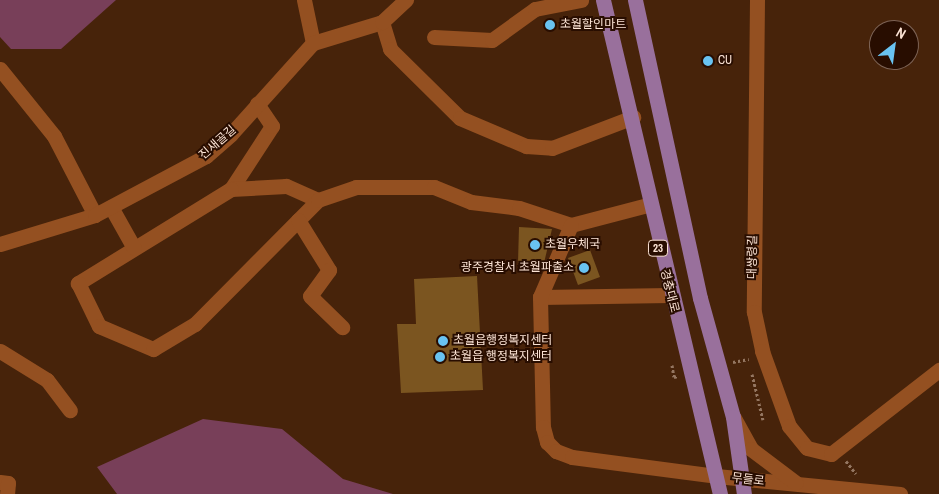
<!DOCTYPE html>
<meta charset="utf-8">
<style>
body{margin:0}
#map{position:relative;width:939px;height:494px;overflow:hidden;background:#47230a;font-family:"Archivo Narrow","Noto Sans KR",sans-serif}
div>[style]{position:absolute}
.forest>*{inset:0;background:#783f59}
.building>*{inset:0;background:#7b5520}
.path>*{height:3px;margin-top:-1.5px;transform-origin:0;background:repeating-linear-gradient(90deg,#947661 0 2.5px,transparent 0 5px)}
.minor>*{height:15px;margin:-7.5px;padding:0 7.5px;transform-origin:7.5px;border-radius:7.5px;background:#945021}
.major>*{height:15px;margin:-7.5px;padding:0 7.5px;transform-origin:7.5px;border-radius:7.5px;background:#99709c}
.dots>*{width:14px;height:14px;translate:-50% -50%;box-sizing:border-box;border:2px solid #280d00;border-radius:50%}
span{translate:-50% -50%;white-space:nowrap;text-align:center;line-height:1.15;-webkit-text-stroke:4px #280d00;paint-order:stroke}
.shield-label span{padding:1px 4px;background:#280d00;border:1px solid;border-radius:4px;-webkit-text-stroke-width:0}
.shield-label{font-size:11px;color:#fce4d5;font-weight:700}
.poi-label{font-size:12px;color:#fce4d5}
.left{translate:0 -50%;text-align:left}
.right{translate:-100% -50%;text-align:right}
.street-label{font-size:12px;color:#fce4d5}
.north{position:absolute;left:869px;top:20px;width:50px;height:50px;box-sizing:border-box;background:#280d00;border:1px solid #7d6355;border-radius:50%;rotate:30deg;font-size:14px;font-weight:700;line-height:20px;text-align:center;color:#fce4d5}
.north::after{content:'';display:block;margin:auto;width:18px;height:22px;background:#69c3f1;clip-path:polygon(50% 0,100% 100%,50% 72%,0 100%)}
</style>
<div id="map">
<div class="forest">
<i style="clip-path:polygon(0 0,116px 0,61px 49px,11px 49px,0 37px)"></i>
<i style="clip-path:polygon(203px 419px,282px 429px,343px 479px,393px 494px,117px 494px,97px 467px)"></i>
</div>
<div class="building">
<i style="clip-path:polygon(519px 227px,552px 229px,544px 263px,518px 263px)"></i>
<i style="clip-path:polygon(590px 250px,600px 277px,578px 285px,568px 258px)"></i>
<i style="clip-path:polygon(477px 276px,483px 390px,401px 393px,397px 324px,416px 324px,414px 279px)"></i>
</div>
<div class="path">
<i style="left:733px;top:362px;width:16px;rotate:-11deg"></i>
<i style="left:672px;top:365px;width:12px;rotate:81deg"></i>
<i style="left:674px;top:377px;width:4px;rotate:-14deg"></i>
<i style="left:752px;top:374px;width:47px;rotate:76.6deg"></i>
<i style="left:846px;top:461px;width:16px;rotate:52deg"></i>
</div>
<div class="minor">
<i style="left:304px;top:0;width:44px;rotate:78.2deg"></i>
<i style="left:757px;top:0;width:312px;rotate:90.6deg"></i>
<i style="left:754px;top:312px;width:40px;rotate:78deg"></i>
<i style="left:762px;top:351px;width:80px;rotate:70.2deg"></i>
<i style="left:789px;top:426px;width:28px;rotate:51deg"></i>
<i style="left:807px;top:448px;width:25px;rotate:14deg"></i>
<i style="left:831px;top:454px;width:137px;rotate:-37.9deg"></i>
<i style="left:382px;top:22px;width:28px;rotate:73deg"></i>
<i style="left:390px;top:49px;width:98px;rotate:44.6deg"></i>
<i style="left:460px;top:118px;width:72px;rotate:23deg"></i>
<i style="left:526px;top:146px;width:26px;rotate:4deg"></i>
<i style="left:552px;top:148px;width:87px;rotate:-20.9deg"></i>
<i style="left:434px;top:37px;width:58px;rotate:3deg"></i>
<i style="left:492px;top:40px;width:53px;rotate:-35.8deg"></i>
<i style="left:535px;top:9px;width:47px;rotate:-11.1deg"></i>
<i style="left:0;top:69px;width:86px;rotate:51.1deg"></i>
<i style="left:54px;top:136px;width:89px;rotate:62.6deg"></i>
<i style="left:231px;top:189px;width:75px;rotate:-56.9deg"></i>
<i style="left:272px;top:126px;width:27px;rotate:-124deg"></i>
<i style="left:318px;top:200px;width:35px;rotate:-156deg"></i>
<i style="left:286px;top:186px;width:55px;rotate:176.9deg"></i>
<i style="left:231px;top:189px;width:180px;rotate:148.4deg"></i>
<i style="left:78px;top:283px;width:48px;rotate:64deg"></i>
<i style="left:99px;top:326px;width:59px;rotate:23.1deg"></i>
<i style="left:153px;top:349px;width:49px;rotate:-30.8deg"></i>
<i style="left:195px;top:324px;width:175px;rotate:-45.2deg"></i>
<i style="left:318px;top:200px;width:40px;rotate:-18.9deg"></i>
<i style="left:356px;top:187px;width:78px"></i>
<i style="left:434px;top:187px;width:40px;rotate:22deg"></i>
<i style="left:471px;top:202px;width:48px;rotate:7.1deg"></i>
<i style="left:519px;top:208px;width:55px;rotate:18.1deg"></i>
<i style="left:571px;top:225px;width:80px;rotate:-14.6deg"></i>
<i style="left:111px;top:207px;width:47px;rotate:60.7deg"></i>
<i style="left:298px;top:220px;width:59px;rotate:58.2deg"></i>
<i style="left:329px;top:270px;width:32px;rotate:126deg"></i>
<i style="left:310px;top:296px;width:45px;rotate:44.1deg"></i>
<i style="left:0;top:244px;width:99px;rotate:-17deg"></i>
<i style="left:95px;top:215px;width:126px;rotate:-28deg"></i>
<i style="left:206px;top:156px;width:33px;rotate:-41deg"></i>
<i style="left:231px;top:134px;width:122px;rotate:-48deg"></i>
<i style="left:313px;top:43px;width:72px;rotate:-16.9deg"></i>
<i style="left:382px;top:22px;width:33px;rotate:-43deg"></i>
<i style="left:670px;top:295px;width:130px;rotate:179.1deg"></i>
<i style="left:540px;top:297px;width:130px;rotate:88.7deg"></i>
<i style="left:543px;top:427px;width:16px;rotate:75deg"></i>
<i style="left:547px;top:442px;width:13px;rotate:45deg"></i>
<i style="left:556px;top:451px;width:17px;rotate:21deg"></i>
<i style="left:572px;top:457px;width:145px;rotate:7.5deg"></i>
<i style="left:716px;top:476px;width:185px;rotate:5.6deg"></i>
<i style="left:540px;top:297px;width:78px;rotate:-66.7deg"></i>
<i style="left:0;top:351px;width:55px;rotate:31.7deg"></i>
<i style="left:47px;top:380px;width:38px;rotate:53deg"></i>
<i style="left:734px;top:418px;width:35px;rotate:61deg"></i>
<i style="left:751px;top:449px;width:56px;rotate:37.1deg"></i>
<i style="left:0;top:482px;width:8px;rotate:7deg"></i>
<i style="left:8px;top:483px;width:11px;rotate:95deg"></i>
</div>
<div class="major">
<i style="left:603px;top:0;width:508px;rotate:76.68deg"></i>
<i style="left:635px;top:0;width:305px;rotate:77.7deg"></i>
<i style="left:700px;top:298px;width:123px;rotate:74.5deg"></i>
<i style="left:733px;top:417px;width:78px;rotate:81.9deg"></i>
</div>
<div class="dots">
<i style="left:550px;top:25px;background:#69c3f1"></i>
<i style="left:708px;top:61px;background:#69c3f1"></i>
<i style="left:535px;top:245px;background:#69c3f1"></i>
<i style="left:584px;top:268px;background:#69c3f1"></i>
<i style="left:443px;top:341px;background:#69c3f1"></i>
<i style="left:440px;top:357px;background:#69c3f1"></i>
</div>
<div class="shield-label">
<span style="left:658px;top:248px">23</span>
</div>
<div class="poi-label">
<span class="left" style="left:560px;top:25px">초월할인마트</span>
<span class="left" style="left:718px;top:61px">CU</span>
<span class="left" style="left:545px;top:245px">초월우체국</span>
<span class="right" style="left:574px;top:268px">광주경찰서 초월파출소</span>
<span class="left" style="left:453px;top:341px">초월읍행정복지센터</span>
<span class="left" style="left:450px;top:357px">초월읍 행정복지센터</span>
</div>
<div class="street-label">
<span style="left:218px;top:143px;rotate:-41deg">진새골길</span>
<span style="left:753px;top:257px;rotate:-89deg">대쌍령길</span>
<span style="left:669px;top:291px;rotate:76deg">경충대로</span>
<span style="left:748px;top:480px;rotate:7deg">무들로</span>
</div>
<div class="north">N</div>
</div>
